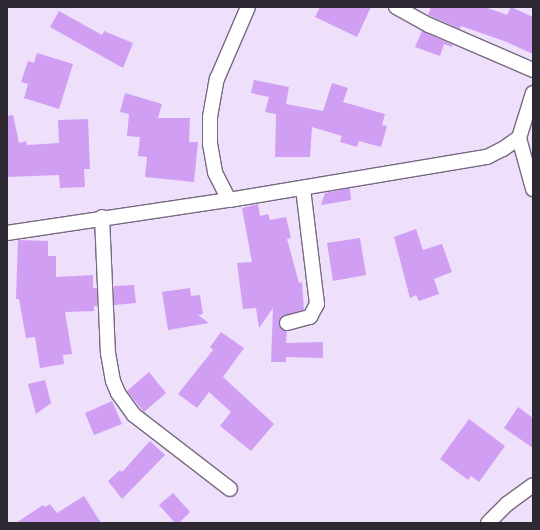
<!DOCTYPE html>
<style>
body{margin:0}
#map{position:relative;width:540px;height:530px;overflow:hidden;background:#eedffa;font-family:Jost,sans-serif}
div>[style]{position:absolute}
.building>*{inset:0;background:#d09ff4}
.roads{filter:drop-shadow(1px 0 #776981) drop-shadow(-1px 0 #776981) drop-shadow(0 1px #776981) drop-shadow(0 -1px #776981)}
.street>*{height:14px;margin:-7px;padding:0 7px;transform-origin:7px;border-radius:7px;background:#fff}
span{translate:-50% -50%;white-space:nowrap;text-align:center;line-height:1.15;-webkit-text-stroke:3.5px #eedffa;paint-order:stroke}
.frame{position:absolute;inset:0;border:8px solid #2e2833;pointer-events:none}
</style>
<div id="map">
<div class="building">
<i style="clip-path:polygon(320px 7px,371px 7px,357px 37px,315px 17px)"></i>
<i style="clip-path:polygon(431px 7px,485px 7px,507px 15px,511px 7px,533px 17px,533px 54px,507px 42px,461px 26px,460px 29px,433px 17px,428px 15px)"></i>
<i style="clip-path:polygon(59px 11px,102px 35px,104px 31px,133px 43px,123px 68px,50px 27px)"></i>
<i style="clip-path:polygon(422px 31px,453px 45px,452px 47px,444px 44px,440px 56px,415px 47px)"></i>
<i style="clip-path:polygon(37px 53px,73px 64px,59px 109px,24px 98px,28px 84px,21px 82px,28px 61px,34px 63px)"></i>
<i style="clip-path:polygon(254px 80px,289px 87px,286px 104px,323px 111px,332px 83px,348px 88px,343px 102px,385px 114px,382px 125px,387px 126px,381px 147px,359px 141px,357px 147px,340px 142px,342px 136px,312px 127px,310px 157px,275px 157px,276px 114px,265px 112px,269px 97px,251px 93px)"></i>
<i style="clip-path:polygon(125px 93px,162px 104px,158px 118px,190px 118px,189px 142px,198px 142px,194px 182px,145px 177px,147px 157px,138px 156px,140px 137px,127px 136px,129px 114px,120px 112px)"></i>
<i style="clip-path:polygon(13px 115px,19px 143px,26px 141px,27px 145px,59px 143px,58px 120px,88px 119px,90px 169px,84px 169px,85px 187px,60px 188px,59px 175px,7px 177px,7px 116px)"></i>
<i style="clip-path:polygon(350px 188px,351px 200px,321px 205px,325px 193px)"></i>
<i style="clip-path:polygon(258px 204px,260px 216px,268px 214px,270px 220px,286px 217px,291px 238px,287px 239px,299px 283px,302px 282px,304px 310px,281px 317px,279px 326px,287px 331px,286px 343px,323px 342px,323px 358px,286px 357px,286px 362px,271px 362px,273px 308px,259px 328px,256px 308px,243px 309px,237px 263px,252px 262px,242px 208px)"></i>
<i style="clip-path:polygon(416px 229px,423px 250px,442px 244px,452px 272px,434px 279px,439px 294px,419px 301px,416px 295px,410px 298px,394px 237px)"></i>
<i style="clip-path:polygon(360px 238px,366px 275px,333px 281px,327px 243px)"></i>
<i style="clip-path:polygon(18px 240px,48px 241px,48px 256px,56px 256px,56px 277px,93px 275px,93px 288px,97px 288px,97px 306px,94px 306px,94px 311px,65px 312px,72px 354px,63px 355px,64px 364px,40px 368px,35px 337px,26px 338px,19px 299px,16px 299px)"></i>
<i style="clip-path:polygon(134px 285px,136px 303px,114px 305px,114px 286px)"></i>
<i style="clip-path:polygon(190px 288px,191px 296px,200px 295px,203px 314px,198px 315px,209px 323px,168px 330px,162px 292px)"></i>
<i style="clip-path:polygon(221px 332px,244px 348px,223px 377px,274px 424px,251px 451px,220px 426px,231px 412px,209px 392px,197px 408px,178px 394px,213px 350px,210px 347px)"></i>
<i style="clip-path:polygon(149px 372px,166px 393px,144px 412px,127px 391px)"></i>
<i style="clip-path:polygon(45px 380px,51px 403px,36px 414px,28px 384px)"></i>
<i style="clip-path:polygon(112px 401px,122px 424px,94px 435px,85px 413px)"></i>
<i style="clip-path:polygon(518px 407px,533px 418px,533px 448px,504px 428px)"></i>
<i style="clip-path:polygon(469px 419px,505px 446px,479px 482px,471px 476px,468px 480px,440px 459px)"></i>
<i style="clip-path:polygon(150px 441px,165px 455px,122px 499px,108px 481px,120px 470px,122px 472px)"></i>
<i style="clip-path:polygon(173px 493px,190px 512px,179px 523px,175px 523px,159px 505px)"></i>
<i style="clip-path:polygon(84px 496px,101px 523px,16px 523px,43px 505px,45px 507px,50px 504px,57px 513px)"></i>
</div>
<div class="roads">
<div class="street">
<i style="left:396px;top:7px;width:38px;rotate:29deg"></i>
<i style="left:429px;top:25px;width:113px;rotate:23.4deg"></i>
<i style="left:519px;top:138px;width:53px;rotate:74.6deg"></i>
<i style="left:229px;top:200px;width:31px;rotate:-117deg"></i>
<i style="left:215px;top:172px;width:28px;rotate:-100deg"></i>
<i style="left:210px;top:144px;width:27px;rotate:-90deg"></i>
<i style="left:210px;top:117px;width:39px;rotate:-80deg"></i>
<i style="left:217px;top:79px;width:78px;rotate:-66.7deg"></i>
<i style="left:102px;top:217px;width:136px;rotate:87.5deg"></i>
<i style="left:108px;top:353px;width:28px;rotate:80deg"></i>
<i style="left:113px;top:381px;width:13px;rotate:67deg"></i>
<i style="left:118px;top:393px;width:27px;rotate:54deg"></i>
<i style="left:134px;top:415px;width:121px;rotate:37.6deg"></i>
<i style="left:7px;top:233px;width:224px;rotate:-8.5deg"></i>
<i style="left:229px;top:200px;width:262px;rotate:-9.5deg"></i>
<i style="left:487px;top:157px;width:18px;rotate:-27deg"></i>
<i style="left:503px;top:149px;width:19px;rotate:-35deg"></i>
<i style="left:519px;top:138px;width:47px;rotate:-72.7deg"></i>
<i style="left:287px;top:323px;width:24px;rotate:-15deg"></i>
<i style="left:310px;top:317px;width:15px;rotate:-62deg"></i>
<i style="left:317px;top:304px;width:117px;rotate:-96.9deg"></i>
<i style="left:488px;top:523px;width:27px;rotate:-45deg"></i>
<i style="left:507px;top:504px;width:32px;rotate:-36deg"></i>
</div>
</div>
<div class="frame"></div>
</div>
